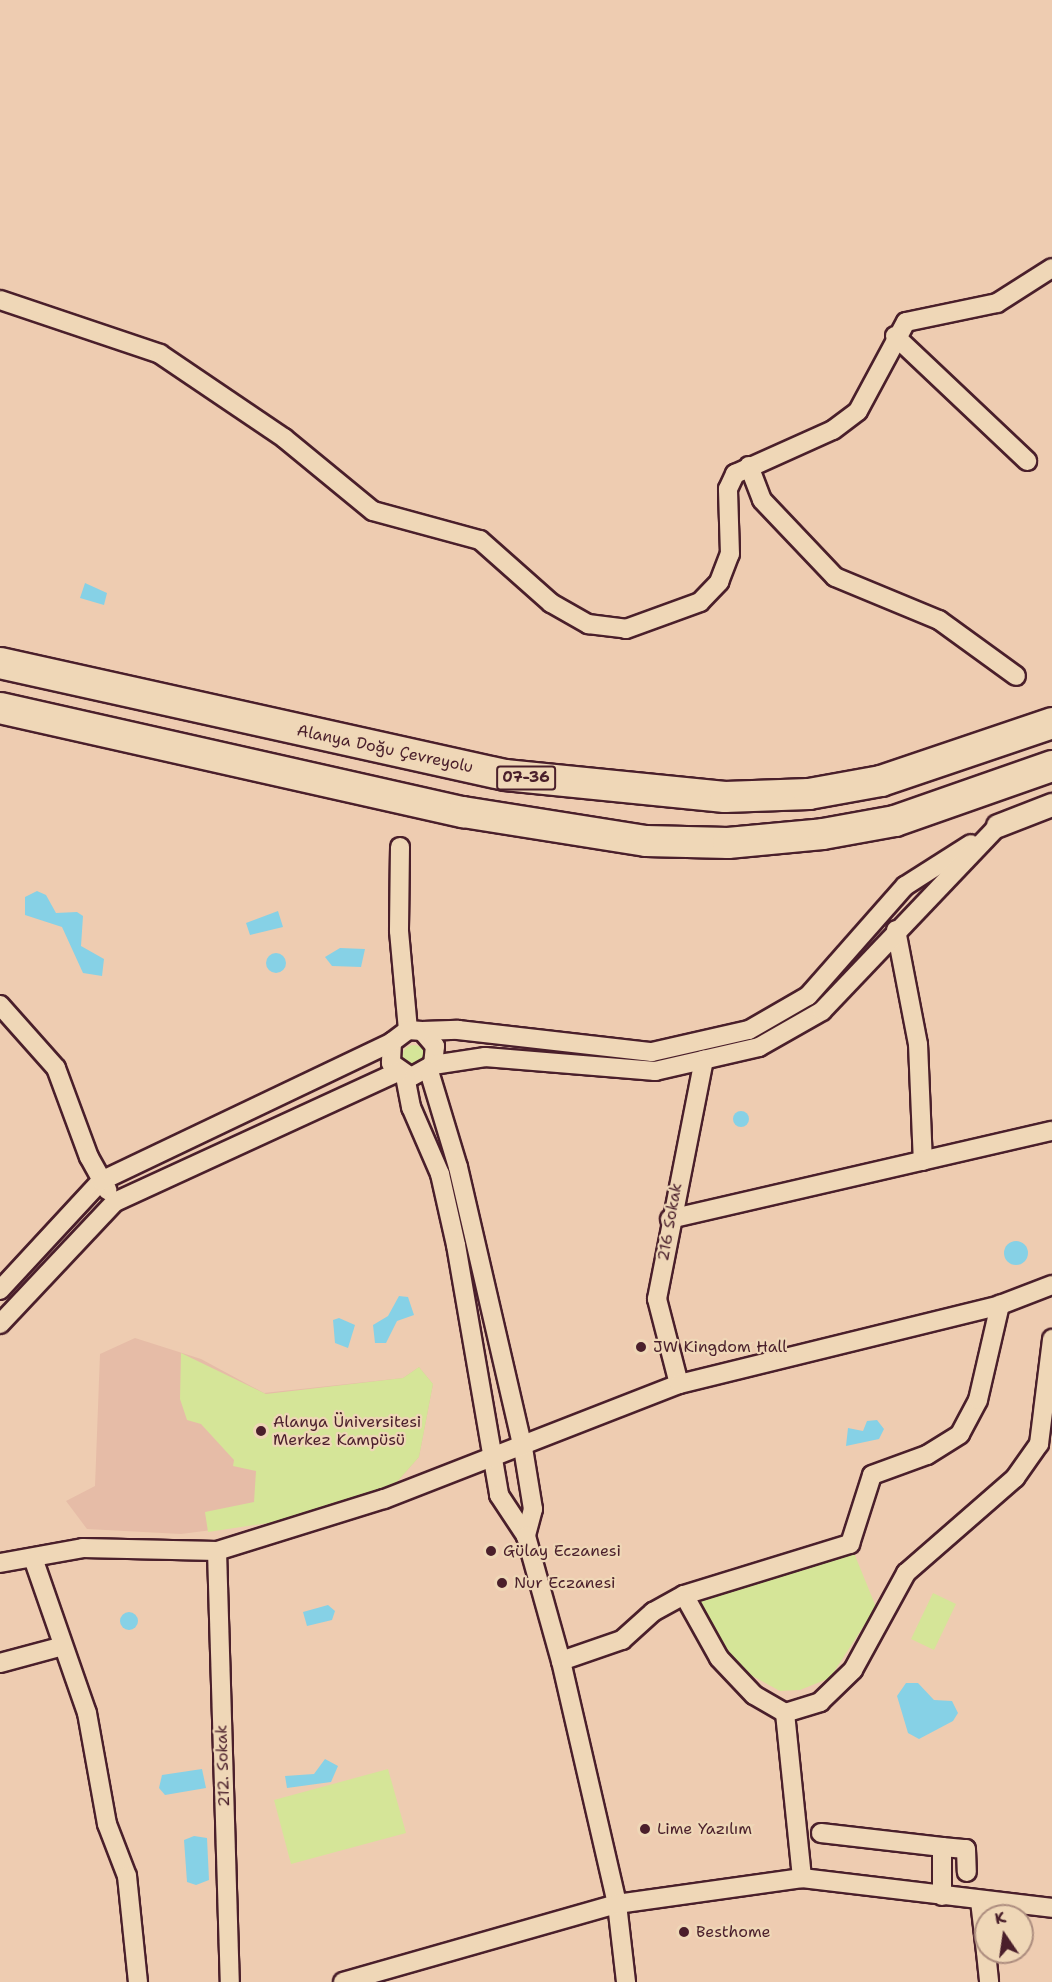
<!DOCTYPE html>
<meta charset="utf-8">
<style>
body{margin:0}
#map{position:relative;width:1052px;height:1982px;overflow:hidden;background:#eeccb1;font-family:"Shantell Sans",sans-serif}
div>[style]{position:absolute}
.built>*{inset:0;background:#e6bca7}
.green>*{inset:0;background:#d5e598}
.round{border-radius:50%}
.water>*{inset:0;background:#86d1e6}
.roads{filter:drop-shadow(2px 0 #4a1f2b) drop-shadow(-2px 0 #4a1f2b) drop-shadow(0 2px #4a1f2b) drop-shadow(0 -2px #4a1f2b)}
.minor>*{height:18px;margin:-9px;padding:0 9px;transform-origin:9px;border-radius:9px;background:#efd7b7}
.tertiary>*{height:22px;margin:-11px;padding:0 11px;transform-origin:11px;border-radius:11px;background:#efd7b7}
.trunk>*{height:30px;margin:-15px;padding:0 15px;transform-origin:15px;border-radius:15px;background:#efd7b7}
.dots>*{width:16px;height:16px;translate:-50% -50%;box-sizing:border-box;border:3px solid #efd7b7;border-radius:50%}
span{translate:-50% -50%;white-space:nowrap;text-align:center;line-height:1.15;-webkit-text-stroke:4.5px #efd7b7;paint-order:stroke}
.shield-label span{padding:2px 4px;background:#efd7b7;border:2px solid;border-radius:4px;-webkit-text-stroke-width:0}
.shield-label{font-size:15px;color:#4a1f2b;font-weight:700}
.street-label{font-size:16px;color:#4a1f2b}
.poi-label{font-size:16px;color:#4a1f2b}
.left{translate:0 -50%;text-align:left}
.north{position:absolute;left:974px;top:1904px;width:60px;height:60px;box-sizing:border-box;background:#efd7b7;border:2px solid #ad8d7f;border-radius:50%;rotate:347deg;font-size:16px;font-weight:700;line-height:24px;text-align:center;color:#4a1f2b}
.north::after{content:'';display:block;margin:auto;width:21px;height:27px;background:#4a1f2b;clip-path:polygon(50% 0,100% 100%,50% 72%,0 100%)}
</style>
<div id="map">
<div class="built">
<i style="clip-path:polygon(135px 1338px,201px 1359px,264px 1393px,403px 1378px,419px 1367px,433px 1384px,419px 1457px,396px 1483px,295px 1519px,181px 1534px,87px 1529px,66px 1501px,95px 1486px,100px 1354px)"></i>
</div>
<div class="green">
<i class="round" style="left:402px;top:1045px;width:24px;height:24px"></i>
<i style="clip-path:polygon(181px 1353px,266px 1394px,403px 1378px,419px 1367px,433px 1384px,419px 1457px,396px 1483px,351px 1502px,295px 1519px,208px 1532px,205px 1512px,254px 1502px,256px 1471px,233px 1466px,234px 1460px,201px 1424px,187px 1420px,180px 1399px)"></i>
<i style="clip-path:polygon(854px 1553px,876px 1607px,830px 1678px,800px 1690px,780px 1691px,745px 1672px,727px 1654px,695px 1597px)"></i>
<i style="clip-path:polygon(933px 1593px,956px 1604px,934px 1650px,911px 1639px)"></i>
<i style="clip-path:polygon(388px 1769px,406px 1833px,291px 1864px,274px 1800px)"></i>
</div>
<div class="water">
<i style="clip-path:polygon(85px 583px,107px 593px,104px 605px,80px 598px)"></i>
<i style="clip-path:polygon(37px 891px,46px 895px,56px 913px,77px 912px,83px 916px,81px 946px,104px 959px,102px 976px,83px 973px,62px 927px,25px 915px,25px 897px)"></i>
<i style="clip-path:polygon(278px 911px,283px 927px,250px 935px,246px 923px)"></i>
<i style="clip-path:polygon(340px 948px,365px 949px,361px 967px,332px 966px,325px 957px)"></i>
<i class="round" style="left:266px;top:953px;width:20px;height:20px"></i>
<i class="round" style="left:733px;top:1111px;width:16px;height:16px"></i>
<i class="round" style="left:1004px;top:1241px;width:24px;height:24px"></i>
<i style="clip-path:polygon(399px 1296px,408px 1297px,414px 1315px,397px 1321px,386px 1343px,375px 1343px,373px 1325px,388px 1316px)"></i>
<i style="clip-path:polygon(339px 1318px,355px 1325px,348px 1348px,335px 1343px,333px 1320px)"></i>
<i style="clip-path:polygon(877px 1420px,884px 1429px,879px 1439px,846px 1446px,848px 1428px,863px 1431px,867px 1421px)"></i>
<i style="clip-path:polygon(328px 1605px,335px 1611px,332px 1620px,307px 1626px,303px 1612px)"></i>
<i class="round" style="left:120px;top:1612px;width:18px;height:18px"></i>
<i style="clip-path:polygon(918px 1683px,934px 1700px,952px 1701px,958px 1713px,953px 1721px,919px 1739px,908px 1733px,897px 1696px,906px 1683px)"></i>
<i style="clip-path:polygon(325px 1759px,338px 1766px,331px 1782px,287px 1788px,285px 1776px,314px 1774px)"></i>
<i style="clip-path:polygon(202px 1769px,206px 1788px,165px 1795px,159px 1788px,162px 1775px)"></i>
<i style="clip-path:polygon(194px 1836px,207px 1838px,209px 1880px,196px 1885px,187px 1882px,184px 1840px)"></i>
</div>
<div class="roads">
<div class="minor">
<i style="left:0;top:300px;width:169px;rotate:18.6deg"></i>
<i style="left:160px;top:354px;width:150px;rotate:34.1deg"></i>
<i style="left:284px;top:438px;width:115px;rotate:39.4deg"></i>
<i style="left:373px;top:511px;width:111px;rotate:15.2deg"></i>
<i style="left:480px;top:540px;width:95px;rotate:41.6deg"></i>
<i style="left:551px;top:603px;width:43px;rotate:29.6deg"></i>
<i style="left:588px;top:624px;width:38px;rotate:7deg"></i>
<i style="left:626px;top:629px;width:79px;rotate:-20deg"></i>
<i style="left:700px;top:602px;width:28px;rotate:-46deg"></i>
<i style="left:719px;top:582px;width:30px;rotate:-69deg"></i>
<i style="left:730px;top:554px;width:65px;rotate:-91.8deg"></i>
<i style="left:728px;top:489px;width:17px;rotate:-65deg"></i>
<i style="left:735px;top:474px;width:107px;rotate:-24.2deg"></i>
<i style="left:833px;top:430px;width:31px;rotate:-37deg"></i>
<i style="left:858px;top:411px;width:101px;rotate:-61.7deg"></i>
<i style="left:906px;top:322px;width:93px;rotate:-11.8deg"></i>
<i style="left:997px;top:303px;width:65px;rotate:-32.5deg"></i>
<i style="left:895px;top:336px;width:182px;rotate:43.4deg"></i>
<i style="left:749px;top:466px;width:36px;rotate:69deg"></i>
<i style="left:762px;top:500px;width:106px;rotate:46.5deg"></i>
<i style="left:835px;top:577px;width:113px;rotate:22.5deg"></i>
<i style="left:939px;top:620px;width:95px;rotate:36deg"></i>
<i style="left:400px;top:847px;width:84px;rotate:90.7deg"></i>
<i style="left:399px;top:931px;width:99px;rotate:84.8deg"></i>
<i style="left:896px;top:930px;width:116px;rotate:79.1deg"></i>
<i style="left:918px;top:1044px;width:117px;rotate:87.6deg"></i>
<i style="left:0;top:1005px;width:84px;rotate:48.4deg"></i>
<i style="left:56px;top:1068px;width:95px;rotate:69.7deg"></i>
<i style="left:89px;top:1157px;width:38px;rotate:61deg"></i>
<i style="left:422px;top:1031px;width:36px;rotate:-2deg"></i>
<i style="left:458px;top:1030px;width:195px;rotate:6.5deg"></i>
<i style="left:652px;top:1052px;width:99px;rotate:-12.8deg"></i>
<i style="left:749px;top:1030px;width:68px;rotate:-30deg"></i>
<i style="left:808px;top:996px;width:147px;rotate:-48.6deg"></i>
<i style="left:905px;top:886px;width:78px;rotate:-32.5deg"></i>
<i style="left:433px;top:1065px;width:19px;rotate:-84deg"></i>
<i style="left:435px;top:1046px;width:20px;rotate:-131deg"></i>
<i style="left:422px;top:1031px;width:14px;rotate:-176deg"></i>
<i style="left:408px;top:1030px;width:20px;rotate:143deg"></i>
<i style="left:392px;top:1042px;width:21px;rotate:93deg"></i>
<i style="left:391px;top:1063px;width:24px;rotate:35deg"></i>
<i style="left:411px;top:1077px;width:25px;rotate:-29deg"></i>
<i style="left:433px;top:1065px;width:53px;rotate:-8.7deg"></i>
<i style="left:485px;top:1057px;width:171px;rotate:4.7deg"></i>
<i style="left:655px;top:1071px;width:107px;rotate:-13deg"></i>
<i style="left:759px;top:1047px;width:73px;rotate:-29.7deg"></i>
<i style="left:822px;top:1011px;width:255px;rotate:-46.4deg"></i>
<i style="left:429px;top:1071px;width:100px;rotate:73.2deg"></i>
<i style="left:458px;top:1167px;width:288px;rotate:77deg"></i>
<i style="left:523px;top:1448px;width:62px;rotate:80.7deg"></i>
<i style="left:533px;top:1509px;width:28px;rotate:105deg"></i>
<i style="left:405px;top:1076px;width:32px;rotate:79deg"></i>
<i style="left:411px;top:1107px;width:73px;rotate:66.6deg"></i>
<i style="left:440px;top:1174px;width:73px;rotate:77.3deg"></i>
<i style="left:456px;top:1245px;width:254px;rotate:80.2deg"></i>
<i style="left:499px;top:1495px;width:49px;rotate:56.6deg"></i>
<i style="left:526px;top:1536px;width:130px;rotate:74.4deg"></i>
<i style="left:561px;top:1661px;width:249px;rotate:77deg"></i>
<i style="left:617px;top:1904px;width:79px;rotate:83.4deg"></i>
<i style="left:670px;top:1219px;width:392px;rotate:-13deg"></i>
<i style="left:0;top:1290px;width:149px;rotate:-47.2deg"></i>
<i style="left:101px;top:1181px;width:322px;rotate:-25.5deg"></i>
<i style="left:0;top:1324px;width:168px;rotate:-46.7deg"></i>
<i style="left:115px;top:1202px;width:311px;rotate:-24.7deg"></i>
<i style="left:679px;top:1384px;width:88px;rotate:-104.5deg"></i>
<i style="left:657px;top:1299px;width:244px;rotate:-78.9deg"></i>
<i style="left:217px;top:1551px;width:431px;rotate:88.3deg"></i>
<i style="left:33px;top:1558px;width:164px;rotate:70.8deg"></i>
<i style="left:87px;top:1713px;width:113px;rotate:79.8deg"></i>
<i style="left:107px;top:1824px;width:56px;rotate:69deg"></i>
<i style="left:127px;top:1876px;width:107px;rotate:84.1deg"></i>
<i style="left:0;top:1563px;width:84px;rotate:-10.2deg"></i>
<i style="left:83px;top:1548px;width:134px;rotate:1.3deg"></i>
<i style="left:217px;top:1551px;width:175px;rotate:-17.3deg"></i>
<i style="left:384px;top:1499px;width:317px;rotate:-21.3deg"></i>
<i style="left:679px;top:1384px;width:331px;rotate:-13.8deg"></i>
<i style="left:1000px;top:1305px;width:56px;rotate:-21deg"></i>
<i style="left:684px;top:1595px;width:174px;rotate:-17.1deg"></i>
<i style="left:850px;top:1544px;width:72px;rotate:-72.3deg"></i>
<i style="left:872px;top:1475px;width:59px;rotate:-20deg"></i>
<i style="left:927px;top:1455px;width:39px;rotate:-32deg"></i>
<i style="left:960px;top:1434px;width:38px;rotate:-62deg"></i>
<i style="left:978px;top:1400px;width:98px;rotate:-77deg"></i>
<i style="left:561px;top:1661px;width:65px;rotate:-19deg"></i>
<i style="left:622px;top:1640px;width:42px;rotate:-42.1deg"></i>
<i style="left:653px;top:1612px;width:35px;rotate:-29deg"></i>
<i style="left:684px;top:1595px;width:72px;rotate:60.9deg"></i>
<i style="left:719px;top:1658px;width:51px;rotate:46.6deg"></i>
<i style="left:754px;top:1695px;width:36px;rotate:30deg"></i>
<i style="left:785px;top:1713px;width:37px;rotate:-17deg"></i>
<i style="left:820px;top:1702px;width:46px;rotate:-44.1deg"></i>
<i style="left:853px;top:1670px;width:111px;rotate:-61.3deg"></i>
<i style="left:906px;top:1573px;width:145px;rotate:-41.1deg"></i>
<i style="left:1015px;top:1478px;width:42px;rotate:-54.8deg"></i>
<i style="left:1039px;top:1444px;width:106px;rotate:-82.9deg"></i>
<i style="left:0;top:1663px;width:65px;rotate:-15.1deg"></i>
<i style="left:785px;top:1713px;width:166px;rotate:84.1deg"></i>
<i style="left:821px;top:1833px;width:122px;rotate:6.6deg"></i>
<i style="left:942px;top:1847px;width:49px;rotate:90deg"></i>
<i style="left:942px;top:1847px;width:24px;rotate:5deg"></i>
<i style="left:966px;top:1849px;width:23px;rotate:88deg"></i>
<i style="left:980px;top:1901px;width:51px;rotate:83.3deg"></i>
<i style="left:986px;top:1952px;width:30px;rotate:84deg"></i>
<i style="left:343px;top:1982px;width:285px;rotate:-15.9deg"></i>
<i style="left:617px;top:1904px;width:187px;rotate:-8deg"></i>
<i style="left:802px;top:1878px;width:252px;rotate:6.8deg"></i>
</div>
<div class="tertiary">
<i style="left:998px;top:826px;width:58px;rotate:-21.3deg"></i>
</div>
<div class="trunk">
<i style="left:0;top:663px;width:517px;rotate:12.5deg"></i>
<i style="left:505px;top:775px;width:221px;rotate:5.7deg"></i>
<i style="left:725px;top:797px;width:84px;rotate:-2deg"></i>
<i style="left:809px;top:794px;width:73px;rotate:-10.2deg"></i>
<i style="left:881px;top:781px;width:181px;rotate:-18.7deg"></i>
<i style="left:0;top:708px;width:475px;rotate:12.7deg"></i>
<i style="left:463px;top:812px;width:185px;rotate:9deg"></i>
<i style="left:646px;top:841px;width:82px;rotate:1.4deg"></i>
<i style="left:728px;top:843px;width:95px;rotate:-5.4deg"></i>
<i style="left:823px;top:834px;width:73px;rotate:-10.2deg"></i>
<i style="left:895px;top:821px;width:166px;rotate:-19.3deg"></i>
</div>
</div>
<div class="dots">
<i style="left:641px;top:1347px;background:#4a1f2b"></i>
<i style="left:261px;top:1431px;background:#4a1f2b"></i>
<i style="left:491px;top:1551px;background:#4a1f2b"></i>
<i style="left:502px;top:1583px;background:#4a1f2b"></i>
<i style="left:645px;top:1829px;background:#4a1f2b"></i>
<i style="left:684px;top:1932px;background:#4a1f2b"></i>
</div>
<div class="shield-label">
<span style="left:526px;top:778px">07-36</span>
</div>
<div class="street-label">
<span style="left:385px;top:749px;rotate:12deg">Alanya Doğu Çevreyolu</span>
<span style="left:670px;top:1222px;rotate:-80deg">216 Sokak</span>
<span style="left:223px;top:1766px;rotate:-92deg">212. Sokak</span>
</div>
<div class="poi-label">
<span class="left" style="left:653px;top:1347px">JW Kingdom Hall</span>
<span class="left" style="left:273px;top:1431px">Alanya Üniversitesi<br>Merkez Kampüsü</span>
<span class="left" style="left:503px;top:1551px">Gülay Eczanesi</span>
<span class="left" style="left:514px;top:1583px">Nur Eczanesi</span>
<span class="left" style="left:657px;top:1829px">Lime Yazılım</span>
<span class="left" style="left:696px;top:1932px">Besthome</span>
</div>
<div class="north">K</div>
</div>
